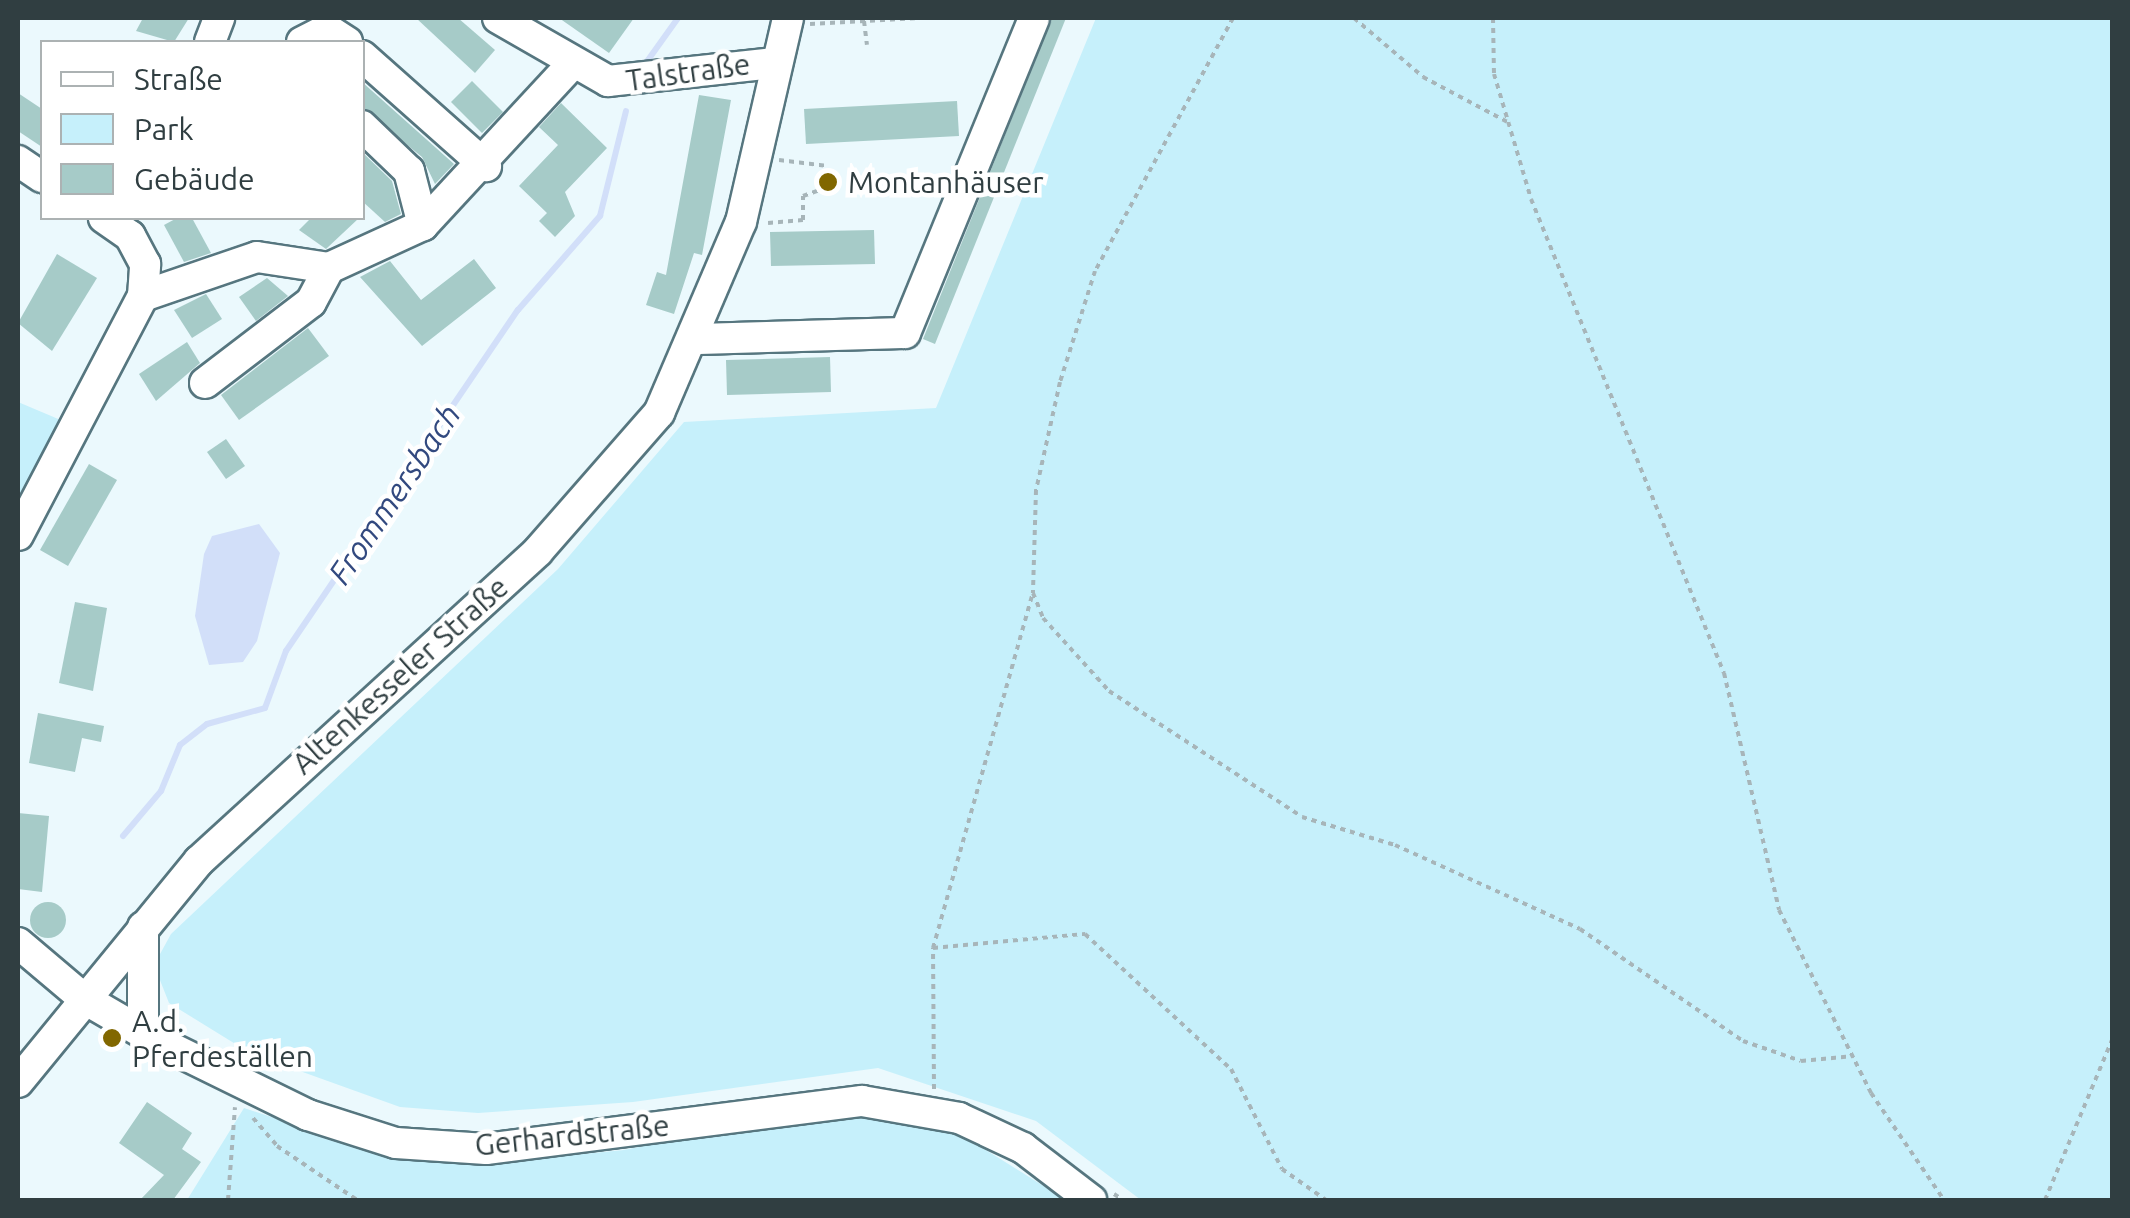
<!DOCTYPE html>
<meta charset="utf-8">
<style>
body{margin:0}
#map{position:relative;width:2130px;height:1218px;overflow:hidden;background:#ebf9fd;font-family:Ubuntu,sans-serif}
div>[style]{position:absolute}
.green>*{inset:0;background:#c6f0fb}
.water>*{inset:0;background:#d2dff9}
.stream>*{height:6px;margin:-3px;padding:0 3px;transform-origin:3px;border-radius:3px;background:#d2dff9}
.building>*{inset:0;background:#a6cbc8}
.round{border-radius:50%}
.path>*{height:4px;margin-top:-2px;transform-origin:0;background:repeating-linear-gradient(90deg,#a7b5b9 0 5px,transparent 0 10px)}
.roads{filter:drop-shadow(2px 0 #56767f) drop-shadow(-2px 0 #56767f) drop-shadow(0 2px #56767f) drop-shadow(0 -2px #56767f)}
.minor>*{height:30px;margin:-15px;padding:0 15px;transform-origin:15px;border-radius:15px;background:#fff}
.dots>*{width:28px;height:28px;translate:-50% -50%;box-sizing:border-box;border:5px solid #fff;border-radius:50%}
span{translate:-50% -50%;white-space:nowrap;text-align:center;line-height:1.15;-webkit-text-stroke:9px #fff;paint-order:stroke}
.street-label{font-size:30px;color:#303e41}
.poi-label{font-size:30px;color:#303e41}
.left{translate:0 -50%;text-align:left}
.water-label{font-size:32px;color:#32497f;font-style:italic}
.frame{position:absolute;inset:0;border:20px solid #303e41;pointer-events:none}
.legend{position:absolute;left:40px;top:40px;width:325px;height:180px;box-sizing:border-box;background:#fff;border:2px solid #acb2b3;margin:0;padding:12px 18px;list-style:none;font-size:30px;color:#303e41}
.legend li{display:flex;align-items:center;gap:20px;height:50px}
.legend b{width:50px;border:2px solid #acb2b3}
</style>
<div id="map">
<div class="green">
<i style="clip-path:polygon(1096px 18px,2112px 18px,2112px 1200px,1141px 1200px,1036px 1121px,878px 1068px,633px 1102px,478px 1113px,400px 1107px,250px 1053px,169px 1003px,154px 965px,171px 934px,558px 569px,684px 422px,936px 408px)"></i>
<i style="clip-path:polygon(18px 402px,63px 421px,18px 497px)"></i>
<i style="clip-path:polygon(244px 1108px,403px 1160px,500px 1162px,624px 1150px,765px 1121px,890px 1116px,957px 1132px,1066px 1200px,187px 1200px)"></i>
</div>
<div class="water">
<i style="clip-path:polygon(259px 524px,280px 553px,257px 641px,243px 662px,209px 665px,195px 616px,204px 554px,212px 536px)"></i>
</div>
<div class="stream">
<i style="left:643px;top:67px;width:60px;rotate:-54.5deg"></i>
<i style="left:123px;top:836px;width:59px;rotate:-49.8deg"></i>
<i style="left:161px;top:791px;width:50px;rotate:-67.6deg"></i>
<i style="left:180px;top:745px;width:34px;rotate:-38deg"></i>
<i style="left:207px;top:724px;width:60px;rotate:-15.4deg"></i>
<i style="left:265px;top:708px;width:61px;rotate:-69.8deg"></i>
<i style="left:286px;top:651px;width:412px;rotate:-55.8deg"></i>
<i style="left:518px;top:310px;width:125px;rotate:-48.9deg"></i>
<i style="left:600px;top:216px;width:108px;rotate:-76.1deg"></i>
</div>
<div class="building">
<i style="clip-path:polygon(143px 18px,189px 18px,174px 42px,136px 31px)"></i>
<i style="clip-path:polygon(416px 18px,458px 18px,495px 50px,475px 73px)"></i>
<i style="clip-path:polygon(559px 18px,634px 18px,609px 53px)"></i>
<i style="clip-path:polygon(1052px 18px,1066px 18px,935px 344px,923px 339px)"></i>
<i style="clip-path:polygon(472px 81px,503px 112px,482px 133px,451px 102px)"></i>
<i style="clip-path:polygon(362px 82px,454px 164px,435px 184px,422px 157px,362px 108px)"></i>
<i style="clip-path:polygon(18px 93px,42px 109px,42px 147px,18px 131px)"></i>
<i style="clip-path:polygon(699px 95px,731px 100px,702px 255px,694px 253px,674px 314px,646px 305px,657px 272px,666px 275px)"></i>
<i style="clip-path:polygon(957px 101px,959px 136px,806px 144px,804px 109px)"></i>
<i style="clip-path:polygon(561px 103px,607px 148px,565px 192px,575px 216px,555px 237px,539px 221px,547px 213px,519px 186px,558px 145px,539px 127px)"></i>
<i style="clip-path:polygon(362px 152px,392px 181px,401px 214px,385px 222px,362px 201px)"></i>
<i style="clip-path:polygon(177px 218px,192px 218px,211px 253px,184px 262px,164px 225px)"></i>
<i style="clip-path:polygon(311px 218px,359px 218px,326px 249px,299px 230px)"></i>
<i style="clip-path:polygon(874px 230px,875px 264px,771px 266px,770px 232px)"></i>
<i style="clip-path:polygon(57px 254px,97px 278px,52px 351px,18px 323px)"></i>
<i style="clip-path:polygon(474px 259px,496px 288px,422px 346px,360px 277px,390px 261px,421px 300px)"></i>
<i style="clip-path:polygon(267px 278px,288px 296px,256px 321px,239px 297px)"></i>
<i style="clip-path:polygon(206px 294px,222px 319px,192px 338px,174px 310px)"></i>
<i style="clip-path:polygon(308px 328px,329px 356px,239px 420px,221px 395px)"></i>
<i style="clip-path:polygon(187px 342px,200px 363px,156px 401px,139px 374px)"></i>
<i style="clip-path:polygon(830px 357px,831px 392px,727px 395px,726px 360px)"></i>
<i style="clip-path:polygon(226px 439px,245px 466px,226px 479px,207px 452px)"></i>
<i style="clip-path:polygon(89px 464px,117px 480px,68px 566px,40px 550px)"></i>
<i style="clip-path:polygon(75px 602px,107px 608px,93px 691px,59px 683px)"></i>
<i style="clip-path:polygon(38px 713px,104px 726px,101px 742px,82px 738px,75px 772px,29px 763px)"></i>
<i style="clip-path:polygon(18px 813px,49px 816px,42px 892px,18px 889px)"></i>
<i class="round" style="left:30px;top:902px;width:36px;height:36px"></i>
<i style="clip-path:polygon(147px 1102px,192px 1133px,182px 1149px,201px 1162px,173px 1200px,140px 1200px,164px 1175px,119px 1143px)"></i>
</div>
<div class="path">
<i style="left:1233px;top:18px;width:288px;rotate:118.6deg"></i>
<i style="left:1095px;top:271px;width:116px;rotate:107.5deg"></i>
<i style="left:1060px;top:382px;width:111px;rotate:102.5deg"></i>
<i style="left:1036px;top:490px;width:103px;rotate:91.7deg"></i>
<i style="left:1033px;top:593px;width:27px;rotate:68deg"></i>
<i style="left:1043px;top:618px;width:98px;rotate:47.9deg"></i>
<i style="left:1109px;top:691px;width:230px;rotate:33.1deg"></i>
<i style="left:1302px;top:817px;width:97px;rotate:16.8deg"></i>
<i style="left:1395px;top:845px;width:203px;rotate:24.4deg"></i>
<i style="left:1580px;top:929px;width:198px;rotate:34.5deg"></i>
<i style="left:1743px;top:1041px;width:61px;rotate:19deg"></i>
<i style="left:1801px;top:1061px;width:53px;rotate:-5.4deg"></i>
<i style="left:1354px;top:18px;width:91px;rotate:40.5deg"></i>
<i style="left:1423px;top:77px;width:100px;rotate:28.1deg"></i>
<i style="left:1493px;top:18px;width:56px;rotate:89deg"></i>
<i style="left:1494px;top:74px;width:130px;rotate:73.5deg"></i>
<i style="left:1531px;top:199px;width:512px;rotate:67.85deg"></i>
<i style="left:1724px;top:673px;width:243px;rotate:76.9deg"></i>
<i style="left:1779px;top:910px;width:205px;rotate:63.3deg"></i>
<i style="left:1871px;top:1093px;width:130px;rotate:55.7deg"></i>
<i style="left:864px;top:21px;width:24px;rotate:83deg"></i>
<i style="left:810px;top:24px;width:110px;rotate:-3.1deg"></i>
<i style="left:779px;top:160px;width:49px;rotate:7deg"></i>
<i style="left:768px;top:223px;width:35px;rotate:-5deg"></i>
<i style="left:803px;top:220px;width:24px;rotate:-90deg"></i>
<i style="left:803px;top:196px;width:27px;rotate:-20deg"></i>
<i style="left:933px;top:948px;width:153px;rotate:-5.3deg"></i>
<i style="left:1085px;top:934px;width:199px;rotate:42.8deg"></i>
<i style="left:1231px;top:1069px;width:112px;rotate:63deg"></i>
<i style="left:1282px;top:1169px;width:54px;rotate:35.2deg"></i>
<i style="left:934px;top:1089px;width:141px;rotate:-90.4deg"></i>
<i style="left:933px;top:948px;width:369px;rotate:-74.3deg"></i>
<i style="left:253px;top:1118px;width:37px;rotate:49deg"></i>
<i style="left:277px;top:1146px;width:97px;rotate:34deg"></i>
<i style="left:1114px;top:1194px;width:11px;rotate:34deg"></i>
<i style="left:228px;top:1200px;width:93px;rotate:-85.7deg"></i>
<i style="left:2045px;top:1200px;width:173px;rotate:-67.3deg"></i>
</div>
<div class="roads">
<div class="minor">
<i style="left:498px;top:18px;width:127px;rotate:29.8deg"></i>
<i style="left:608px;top:81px;width:168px;rotate:-6.2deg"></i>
<i style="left:210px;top:42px;width:26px;rotate:-69deg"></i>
<i style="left:302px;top:42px;width:28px;rotate:-27deg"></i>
<i style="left:327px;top:29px;width:24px;rotate:33deg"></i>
<i style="left:362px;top:56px;width:166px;rotate:41.6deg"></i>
<i style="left:362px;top:126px;width:65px;rotate:43.8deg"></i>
<i style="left:409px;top:171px;width:56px;rotate:75.5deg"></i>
<i style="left:18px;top:161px;width:29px;rotate:34deg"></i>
<i style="left:143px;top:296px;width:120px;rotate:-18.9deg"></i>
<i style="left:257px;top:257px;width:73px;rotate:8.7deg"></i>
<i style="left:329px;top:268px;width:103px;rotate:-24.6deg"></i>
<i style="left:423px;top:225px;width:221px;rotate:-47.2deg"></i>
<i style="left:697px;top:339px;width:208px;rotate:-1.7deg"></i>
<i style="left:905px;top:333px;width:340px;rotate:-67.7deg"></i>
<i style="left:205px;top:383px;width:133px;rotate:-37.4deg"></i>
<i style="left:311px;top:302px;width:38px;rotate:-62deg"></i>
<i style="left:18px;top:535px;width:270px;rotate:-62.4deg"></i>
<i style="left:143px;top:296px;width:32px;rotate:-86deg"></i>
<i style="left:145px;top:264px;width:32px;rotate:-118deg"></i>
<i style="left:130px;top:236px;width:32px;rotate:-145deg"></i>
<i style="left:18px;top:943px;width:85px;rotate:40.2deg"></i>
<i style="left:83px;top:998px;width:86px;rotate:30.2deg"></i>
<i style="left:157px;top:1041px;width:168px;rotate:26.1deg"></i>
<i style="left:308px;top:1115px;width:92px;rotate:17.7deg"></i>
<i style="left:396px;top:1143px;width:90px;rotate:3.8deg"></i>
<i style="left:486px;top:1149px;width:379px;rotate:-7.3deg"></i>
<i style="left:862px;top:1101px;width:98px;rotate:9.9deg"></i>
<i style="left:959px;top:1118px;width:71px;rotate:25.1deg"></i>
<i style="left:1023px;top:1148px;width:86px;rotate:37.4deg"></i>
<i style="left:143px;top:1033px;width:106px;rotate:-90deg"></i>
<i style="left:18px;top:1082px;width:286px;rotate:-50.7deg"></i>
<i style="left:199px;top:861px;width:459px;rotate:-42.4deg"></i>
<i style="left:538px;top:551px;width:184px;rotate:-48.8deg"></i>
<i style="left:659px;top:413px;width:208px;rotate:-66.8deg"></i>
<i style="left:741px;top:222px;width:209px;rotate:-77deg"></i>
</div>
</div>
<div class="dots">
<i style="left:828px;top:182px;background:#816700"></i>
<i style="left:112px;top:1038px;background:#816700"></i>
</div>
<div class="street-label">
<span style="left:688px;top:72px;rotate:-8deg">Talstraße</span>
<span style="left:400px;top:675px;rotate:-42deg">Altenkesseler Straße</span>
<span style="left:572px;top:1135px;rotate:-6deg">Gerhardstraße</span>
</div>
<div class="poi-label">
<span class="left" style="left:848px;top:182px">Montanhäuser</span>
<span class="left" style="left:132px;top:1038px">A.d.<br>Pferdeställen</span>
</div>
<div class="water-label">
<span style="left:394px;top:494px;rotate:-56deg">Frommersbach</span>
</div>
<div class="frame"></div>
<ul class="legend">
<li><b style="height:12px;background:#fff"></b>Straße</li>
<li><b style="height:28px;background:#c6f0fb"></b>Park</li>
<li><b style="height:28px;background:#a6cbc8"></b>Gebäude</li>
</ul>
</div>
